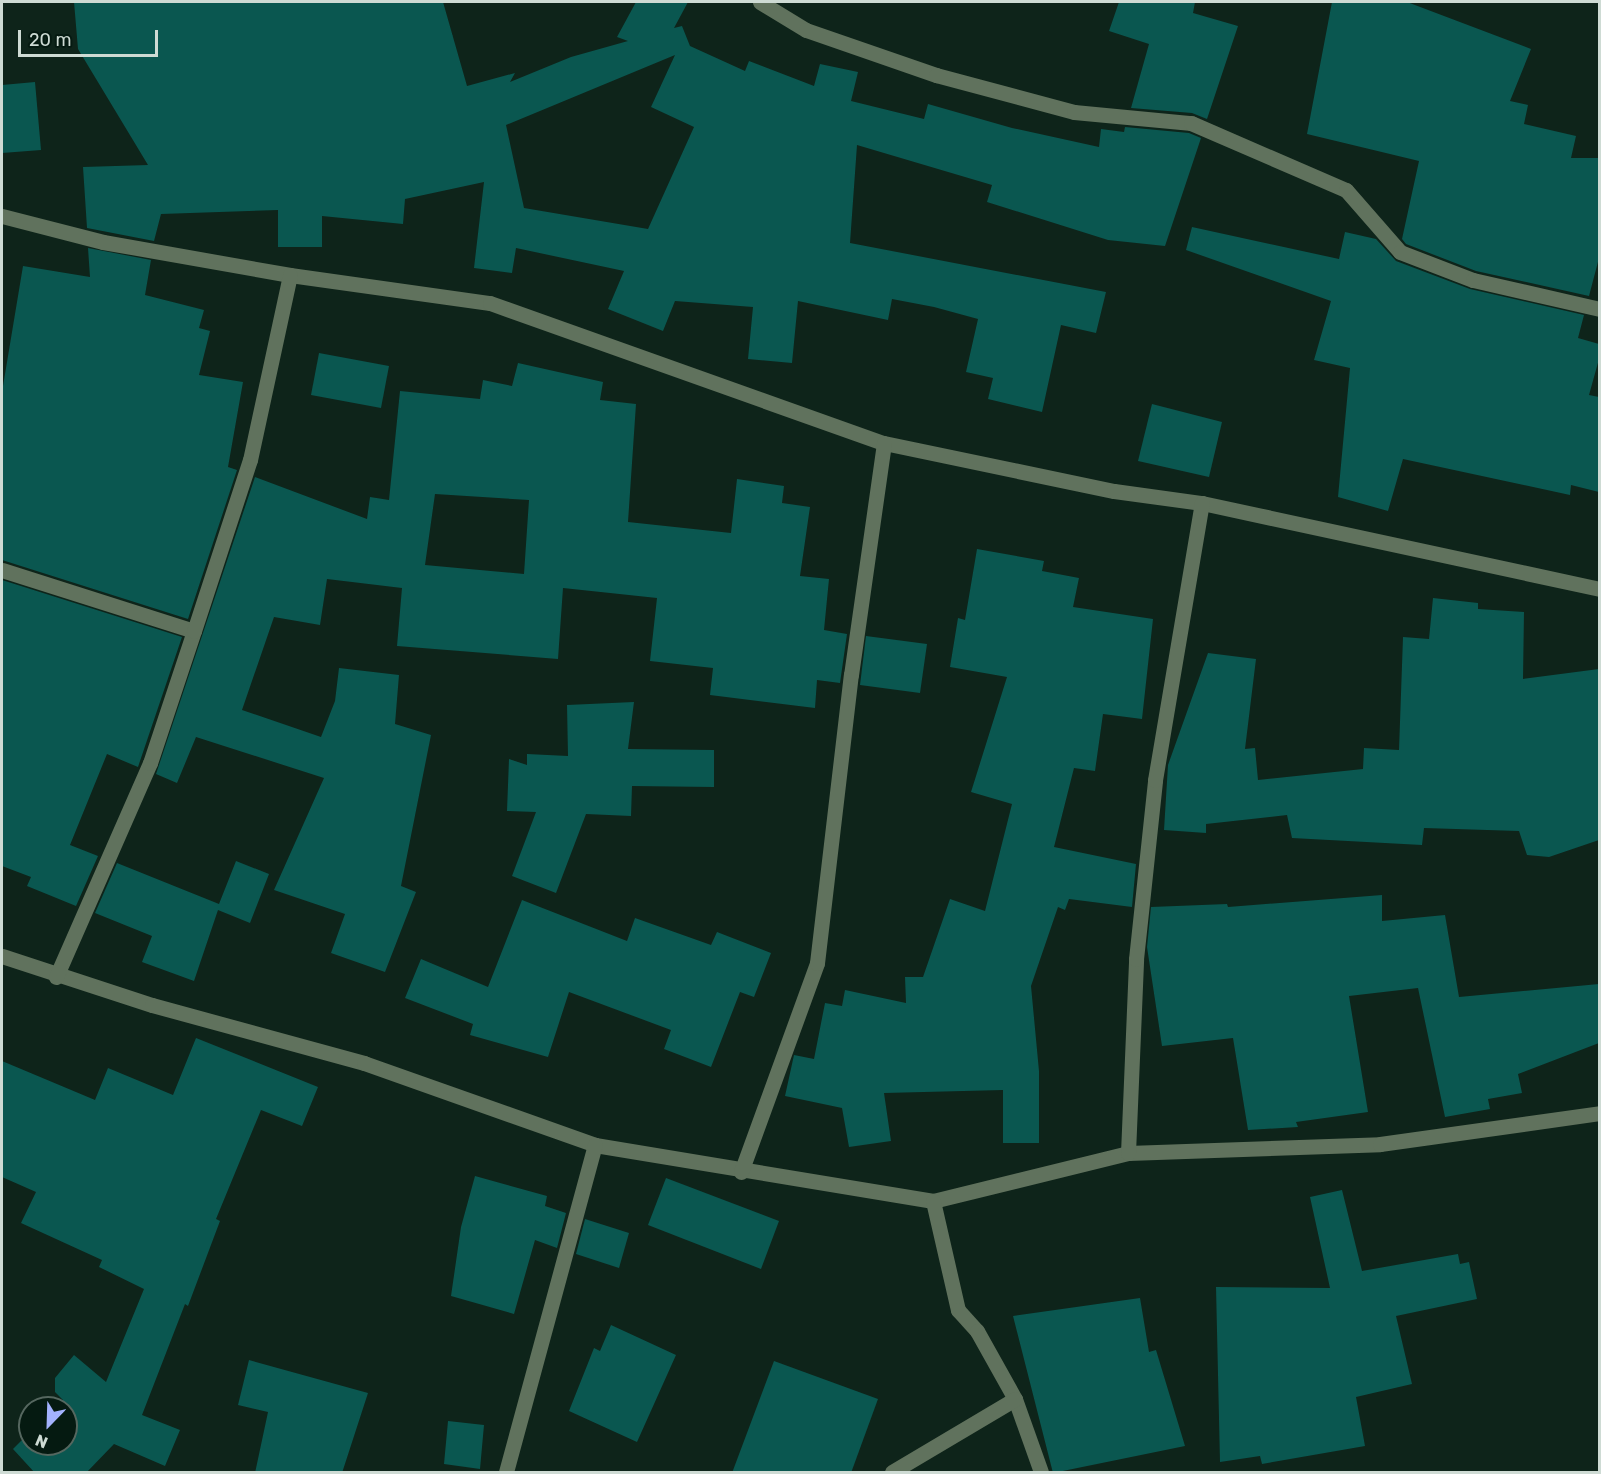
<!DOCTYPE html>
<style>
body{margin:0}
#map{position:relative;width:1601px;height:1474px;overflow:hidden;background:#0e241a;font-family:Rubik,sans-serif}
div>[style]{position:absolute}
.building>*{inset:0;background:#0a5750}
.minor>*{height:15px;margin:-7.5px;padding:0 7.5px;transform-origin:7.5px;border-radius:7.5px;background:#60725d}
span{translate:-50% -50%;white-space:nowrap;text-align:center;line-height:1.15;-webkit-text-stroke:5px #051a11;paint-order:stroke}
.frame{position:absolute;inset:0;border:3px solid #cedbd4;pointer-events:none}
.north{position:absolute;left:18px;top:1396px;width:60px;height:60px;box-sizing:border-box;background:#051a11;border:2px solid #55675f;border-radius:50%;rotate:203deg;font-size:16px;font-weight:700;line-height:24px;text-align:center;color:#cedbd4}
.north::after{content:'';display:block;margin:auto;width:21px;height:27px;background:#a3b2fd;clip-path:polygon(50% 0,100% 100%,50% 72%,0 100%)}
.scale{position:absolute;left:18px;top:30px;width:140px;height:27px;box-sizing:border-box;border:3px solid #cedbd4;border-top:0;padding-left:8px;font-size:18px;line-height:21px;white-space:nowrap;color:#cedbd4;-webkit-text-stroke:4px #051a11;paint-order:stroke}
</style>
<div id="map">
<div class="building">
<i style="clip-path:polygon(evenodd,74px 2px,443px 2px,467px 86px,515px 73px,510px 82px,571px 57px,628px 41px,617px 37px,636px 2px,688px 2px,674px 28px,682px 26px,690px 46px,745px 71px,749px 61px,814px 86px,820px 64px,858px 72px,851px 101px,924px 119px,928px 104px,1012px 128px,1099px 147px,1101px 129px,1124px 132px,1125px 127px,1189px 133px,1201px 138px,1165px 246px,1108px 240px,987px 202px,992px 185px,857px 145px,850px 243px,1106px 292px,1096px 333px,1061px 325px,1042px 412px,988px 399px,993px 378px,966px 372px,978px 319px,934px 307px,892px 299px,888px 320px,798px 301px,792px 363px,748px 359px,753px 307px,675px 301px,663px 331px,608px 309px,624px 271px,516px 248px,512px 273px,474px 268px,484px 182px,405px 199px,403px 224px,322px 216px,322px 247px,278px 247px,278px 210px,161px 214px,154px 241px,87px 228px,83px 167px,148px 165px,78px 49px,74px 2px,675px 55px,651px 107px,694px 127px,648px 229px,524px 208px,506px 125px,675px 55px)"></i>
<i style="clip-path:polygon(1119px 2px,1195px 2px,1193px 13px,1238px 26px,1207px 119px,1192px 113px,1131px 108px,1149px 44px,1109px 31px)"></i>
<i style="clip-path:polygon(1332px 2px,1407px 2px,1531px 49px,1510px 101px,1528px 105px,1524px 124px,1576px 136px,1571px 158px,1599px 158px,1599px 258px,1589px 296px,1476px 271px,1406px 244px,1402px 239px,1419px 161px,1307px 134px)"></i>
<i style="clip-path:polygon(35px 82px,41px 150px,2px 153px,2px 85px)"></i>
<i style="clip-path:polygon(1192px 227px,1339px 259px,1345px 232px,1376px 239px,1396px 261px,1470px 289px,1584px 315px,1578px 338px,1599px 344px,1599px 359px,1589px 395px,1599px 397px,1599px 492px,1571px 485px,1570px 495px,1403px 459px,1388px 511px,1338px 497px,1350px 368px,1314px 360px,1331px 301px,1186px 250px)"></i>
<i style="clip-path:polygon(88px 248px,151px 260px,145px 295px,204px 310px,199px 328px,210px 331px,199px 375px,243px 382px,228px 467px,237px 470px,188px 619px,2px 560px,2px 392px,23px 266px,90px 277px)"></i>
<i style="clip-path:polygon(319px 353px,389px 366px,381px 408px,311px 395px)"></i>
<i style="clip-path:polygon(evenodd,518px 363px,603px 382px,600px 400px,636px 404px,628px 522px,731px 533px,737px 479px,784px 486px,782px 503px,810px 507px,800px 576px,829px 579px,824px 630px,847px 634px,840px 683px,817px 680px,815px 708px,710px 695px,713px 668px,650px 661px,657px 598px,563px 588px,558px 659px,397px 646px,402px 588px,327px 579px,320px 625px,274px 617px,242px 710px,321px 737px,335px 701px,339px 668px,399px 675px,395px 724px,431px 735px,401px 886px,416px 892px,385px 972px,331px 953px,345px 914px,274px 890px,324px 778px,196px 737px,177px 783px,156px 774px,255px 477px,367px 519px,370px 497px,389px 500px,400px 391px,480px 399px,483px 380px,512px 386px,518px 363px,435px 494px,529px 500px,524px 574px,425px 565px,435px 494px)"></i>
<i style="clip-path:polygon(1152px 404px,1222px 422px,1209px 477px,1138px 461px)"></i>
<i style="clip-path:polygon(977px 549px,1044px 561px,1042px 571px,1079px 578px,1073px 607px,1153px 619px,1142px 719px,1103px 714px,1095px 771px,1074px 768px,1054px 847px,1136px 864px,1132px 907px,1069px 899px,1065px 910px,1058px 907px,1031px 986px,1039px 1071px,1039px 1143px,1003px 1143px,1003px 1090px,884px 1093px,891px 1141px,849px 1147px,842px 1108px,785px 1096px,794px 1055px,814px 1059px,825px 1003px,842px 1006px,845px 990px,906px 1003px,905px 977px,923px 977px,950px 899px,985px 911px,1012px 804px,971px 792px,1007px 677px,950px 667px,958px 618px,965px 620px)"></i>
<i style="clip-path:polygon(2px 580px,182px 637px,138px 767px,107px 754px,70px 845px,98px 856px,76px 906px,27px 886px,31px 877px,2px 866px)"></i>
<i style="clip-path:polygon(1433px 598px,1478px 603px,1478px 609px,1524px 612px,1523px 679px,1599px 669px,1599px 840px,1549px 857px,1527px 855px,1519px 831px,1424px 828px,1422px 845px,1292px 838px,1287px 815px,1206px 824px,1206px 833px,1164px 830px,1168px 765px,1208px 653px,1256px 659px,1245px 749px,1255px 748px,1258px 780px,1363px 769px,1364px 748px,1399px 750px,1403px 637px,1429px 639px)"></i>
<i style="clip-path:polygon(866px 636px,927px 644px,920px 693px,860px 685px)"></i>
<i style="clip-path:polygon(634px 702px,628px 749px,714px 750px,714px 787px,632px 786px,631px 816px,586px 814px,556px 893px,512px 876px,536px 812px,507px 811px,509px 759px,527px 765px,527px 754px,568px 756px,567px 705px)"></i>
<i style="clip-path:polygon(236px 861px,269px 874px,250px 923px,218px 910px,194px 981px,142px 962px,152px 936px,95px 913px,117px 863px,219px 904px)"></i>
<i style="clip-path:polygon(1382px 895px,1382px 921px,1445px 915px,1459px 997px,1599px 984px,1599px 1043px,1518px 1074px,1522px 1093px,1488px 1099px,1490px 1109px,1445px 1117px,1418px 988px,1349px 996px,1368px 1112px,1296px 1122px,1298px 1127px,1248px 1130px,1233px 1038px,1162px 1046px,1147px 947px,1151px 907px,1227px 904px,1228px 907px)"></i>
<i style="clip-path:polygon(522px 900px,627px 941px,635px 918px,711px 945px,717px 932px,771px 953px,754px 997px,740px 992px,711px 1067px,664px 1049px,671px 1030px,569px 992px,548px 1057px,470px 1035px,473px 1024px,405px 998px,421px 959px,488px 987px)"></i>
<i style="clip-path:polygon(196px 1038px,318px 1087px,302px 1126px,261px 1110px,216px 1219px,220px 1221px,188px 1306px,185px 1304px,142px 1415px,180px 1430px,165px 1466px,114px 1444px,86px 1473px,35px 1473px,13px 1449px,30px 1432px,30px 1444px,66px 1444px,66px 1408px,55px 1408px,63px 1400px,55px 1392px,55px 1378px,74px 1355px,106px 1382px,144px 1289px,99px 1267px,102px 1260px,21px 1223px,36px 1192px,2px 1177px,2px 1061px,95px 1100px,108px 1068px,173px 1095px)"></i>
<i style="clip-path:polygon(475px 1176px,547px 1196px,545px 1206px,566px 1213px,557px 1248px,535px 1240px,514px 1314px,451px 1296px,461px 1227px)"></i>
<i style="clip-path:polygon(666px 1178px,779px 1221px,761px 1269px,648px 1225px)"></i>
<i style="clip-path:polygon(1342px 1190px,1362px 1271px,1458px 1254px,1460px 1264px,1469px 1262px,1477px 1299px,1396px 1316px,1412px 1384px,1356px 1397px,1365px 1446px,1262px 1464px,1260px 1456px,1220px 1462px,1216px 1287px,1330px 1288px,1310px 1197px)"></i>
<i style="clip-path:polygon(585px 1219px,629px 1233px,619px 1268px,576px 1254px)"></i>
<i style="clip-path:polygon(1140px 1298px,1149px 1352px,1156px 1350px,1185px 1446px,1053px 1473px,1013px 1316px)"></i>
<i style="clip-path:polygon(611px 1325px,676px 1355px,637px 1442px,569px 1411px,594px 1348px,600px 1351px)"></i>
<i style="clip-path:polygon(249px 1360px,368px 1393px,342px 1473px,255px 1473px,268px 1412px,238px 1405px)"></i>
<i style="clip-path:polygon(774px 1361px,878px 1399px,851px 1473px,732px 1473px)"></i>
<i style="clip-path:polygon(448px 1421px,484px 1425px,480px 1469px,444px 1464px)"></i>
</div>
<div class="minor">
<i style="left:760px;top:2px;width:54px;rotate:31.3deg"></i>
<i style="left:806px;top:30px;width:138px;rotate:19.1deg"></i>
<i style="left:936px;top:75px;width:143px;rotate:15deg"></i>
<i style="left:1074px;top:112px;width:118px;rotate:5.4deg"></i>
<i style="left:1191px;top:123px;width:169px;rotate:23.4deg"></i>
<i style="left:1346px;top:190px;width:82px;rotate:48.9deg"></i>
<i style="left:1400px;top:252px;width:78px;rotate:21deg"></i>
<i style="left:1473px;top:280px;width:130px;rotate:12.9deg"></i>
<i style="left:2px;top:216px;width:104px;rotate:14.4deg"></i>
<i style="left:103px;top:242px;width:190px;rotate:10deg"></i>
<i style="left:290px;top:275px;width:202px;rotate:8deg"></i>
<i style="left:490px;top:303px;width:418px;rotate:19.6deg"></i>
<i style="left:884px;top:443px;width:235px;rotate:11.8deg"></i>
<i style="left:1114px;top:491px;width:89px;rotate:7.8deg"></i>
<i style="left:1202px;top:503px;width:407px;rotate:12.2deg"></i>
<i style="left:2px;top:570px;width:201px;rotate:17.6deg"></i>
<i style="left:2px;top:956px;width:158px;rotate:18.1deg"></i>
<i style="left:152px;top:1005px;width:220px;rotate:15.3deg"></i>
<i style="left:364px;top:1063px;width:245px;rotate:19.5deg"></i>
<i style="left:595px;top:1145px;width:343px;rotate:9.4deg"></i>
<i style="left:933px;top:1201px;width:201px;rotate:-13.8deg"></i>
<i style="left:1128px;top:1153px;width:252px;rotate:-2deg"></i>
<i style="left:1380px;top:1144px;width:222px;rotate:-8deg"></i>
<i style="left:56px;top:977px;width:234px;rotate:-66.3deg"></i>
<i style="left:150px;top:763px;width:139px;rotate:-71.6deg"></i>
<i style="left:194px;top:631px;width:180px;rotate:-71.9deg"></i>
<i style="left:250px;top:460px;width:189px;rotate:-77.8deg"></i>
<i style="left:1128px;top:1153px;width:194px;rotate:-87.6deg"></i>
<i style="left:1136px;top:959px;width:180px;rotate:-83.9deg"></i>
<i style="left:1155px;top:780px;width:281px;rotate:-80.4deg"></i>
<i style="left:741px;top:1172px;width:222px;rotate:-70deg"></i>
<i style="left:817px;top:963px;width:290px;rotate:-83.3deg"></i>
<i style="left:851px;top:675px;width:234px;rotate:-81.9deg"></i>
<i style="left:933px;top:1201px;width:112px;rotate:77.1deg"></i>
<i style="left:958px;top:1310px;width:28px;rotate:48deg"></i>
<i style="left:977px;top:1331px;width:78px;rotate:60.8deg"></i>
<i style="left:1015px;top:1399px;width:77px;rotate:70.4deg"></i>
<i style="left:506px;top:1472px;width:339px;rotate:-74.8deg"></i>
<i style="left:892px;top:1472px;width:143px;rotate:-30.7deg"></i>
</div>
<div class="frame"></div>
<div class="north">N</div>
<div class="scale">20 m</div>
</div>
